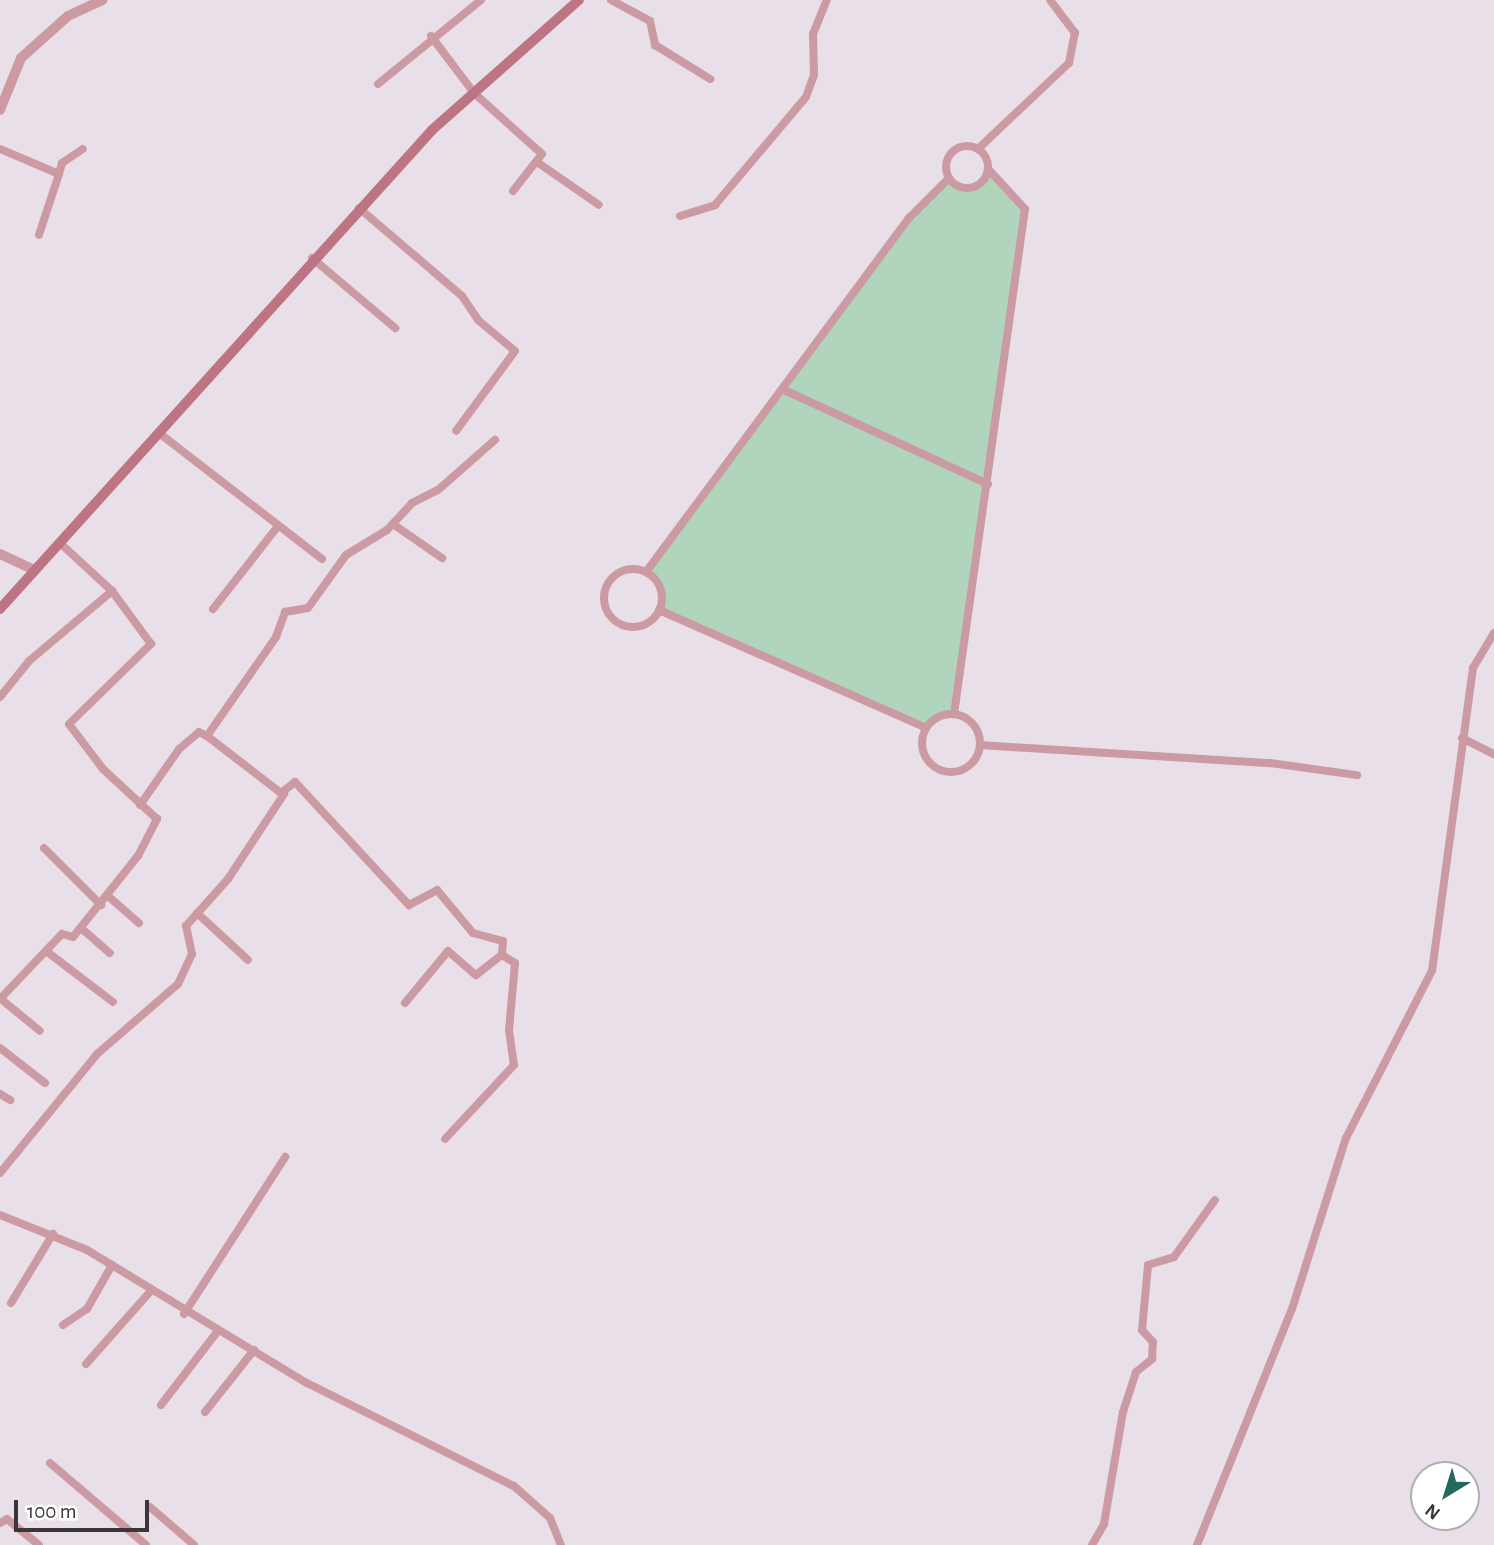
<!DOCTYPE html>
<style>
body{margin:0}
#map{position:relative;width:1494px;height:1545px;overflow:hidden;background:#e9dfe8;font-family:"Alegreya Sans",sans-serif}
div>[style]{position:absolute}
.green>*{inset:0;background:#b0d4bc}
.minor>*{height:8px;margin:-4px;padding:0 4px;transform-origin:4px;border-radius:4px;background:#cc9aa3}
.minor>.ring{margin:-4px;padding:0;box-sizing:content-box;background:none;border:8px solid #cc9aa3;border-radius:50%}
.tertiary>*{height:10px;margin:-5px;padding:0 5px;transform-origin:5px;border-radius:5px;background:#cc9aa3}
.secondary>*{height:10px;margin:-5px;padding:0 5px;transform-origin:5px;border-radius:5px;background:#bd7584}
span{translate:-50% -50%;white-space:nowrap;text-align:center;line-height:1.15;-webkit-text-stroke:6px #fff;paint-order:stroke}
.north{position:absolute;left:1410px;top:1461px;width:70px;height:70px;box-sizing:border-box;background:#fff;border:2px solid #b0afb0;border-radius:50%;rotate:218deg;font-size:19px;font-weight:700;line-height:28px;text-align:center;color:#3a3639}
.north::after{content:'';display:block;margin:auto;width:24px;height:32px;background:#24695d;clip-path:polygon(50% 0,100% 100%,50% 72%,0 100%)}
.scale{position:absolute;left:14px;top:1500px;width:135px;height:32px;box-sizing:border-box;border:4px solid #3a3639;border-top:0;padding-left:9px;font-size:21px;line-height:24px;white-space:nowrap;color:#3a3639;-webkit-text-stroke:5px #fff;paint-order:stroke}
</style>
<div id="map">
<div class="green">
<i style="clip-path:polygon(989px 170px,1025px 209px,954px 714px,926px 728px,659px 610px,660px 588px,646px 572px,910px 217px,949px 178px,971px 188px)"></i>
</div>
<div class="minor">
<i style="left:611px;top:0;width:44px;rotate:28.3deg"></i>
<i style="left:650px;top:21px;width:25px;rotate:78deg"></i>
<i style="left:655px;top:45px;width:65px;rotate:31.7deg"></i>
<i style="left:431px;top:36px;width:71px;rotate:53deg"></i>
<i style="left:474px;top:93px;width:91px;rotate:41.9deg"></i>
<i style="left:542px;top:154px;width:47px;rotate:128.1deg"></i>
<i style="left:378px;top:84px;width:133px;rotate:-39.2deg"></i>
<i class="ring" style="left:946px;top:146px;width:34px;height:34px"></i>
<i style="left:979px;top:148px;width:124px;rotate:-43.4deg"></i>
<i style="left:1069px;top:63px;width:31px;rotate:-79deg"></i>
<i style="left:1075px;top:33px;width:41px;rotate:-127.1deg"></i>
<i style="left:0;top:149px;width:64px;rotate:23deg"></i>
<i style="left:59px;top:174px;width:64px;rotate:108.2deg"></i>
<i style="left:537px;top:162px;width:75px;rotate:34.7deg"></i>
<i style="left:59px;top:174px;width:11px;rotate:-75deg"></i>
<i style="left:62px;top:163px;width:25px;rotate:-34deg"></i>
<i style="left:359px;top:208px;width:135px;rotate:40.5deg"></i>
<i style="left:462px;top:296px;width:29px;rotate:56deg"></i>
<i style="left:478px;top:320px;width:48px;rotate:40deg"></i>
<i style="left:515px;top:351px;width:99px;rotate:126.4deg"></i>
<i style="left:680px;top:216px;width:37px;rotate:-17deg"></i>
<i style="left:715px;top:205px;width:141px;rotate:-49.9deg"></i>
<i style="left:806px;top:97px;width:23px;rotate:-70deg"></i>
<i style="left:814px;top:75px;width:41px;rotate:-91.4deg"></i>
<i style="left:813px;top:34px;width:37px;rotate:-68deg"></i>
<i style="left:312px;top:258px;width:109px;rotate:40.1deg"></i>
<i style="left:782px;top:389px;width:227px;rotate:24.8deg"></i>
<i style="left:159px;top:433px;width:206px;rotate:37.7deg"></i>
<i style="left:393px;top:524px;width:60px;rotate:34.8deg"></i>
<i class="ring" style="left:604px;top:569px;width:50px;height:50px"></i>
<i style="left:646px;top:572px;width:442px;rotate:-53.4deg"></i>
<i style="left:910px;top:217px;width:55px;rotate:-45deg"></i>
<i style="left:213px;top:609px;width:105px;rotate:-51.9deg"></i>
<i style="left:659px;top:610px;width:292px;rotate:23.8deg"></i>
<i style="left:0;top:697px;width:46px;rotate:-51.1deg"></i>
<i style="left:29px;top:661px;width:109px;rotate:-40.1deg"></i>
<i style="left:954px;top:714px;width:510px;rotate:-82deg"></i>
<i style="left:1025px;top:209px;width:53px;rotate:-132.7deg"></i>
<i class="ring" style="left:922px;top:714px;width:50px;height:50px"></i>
<i style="left:207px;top:736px;width:93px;rotate:37.6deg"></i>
<i style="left:281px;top:793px;width:18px;rotate:-38deg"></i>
<i style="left:295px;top:782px;width:168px;rotate:47.2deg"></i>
<i style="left:409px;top:905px;width:32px;rotate:-28deg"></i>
<i style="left:437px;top:890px;width:56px;rotate:50.1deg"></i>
<i style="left:473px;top:933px;width:31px;rotate:15deg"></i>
<i style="left:503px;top:941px;width:14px;rotate:94deg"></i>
<i style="left:502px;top:955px;width:15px;rotate:32deg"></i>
<i style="left:515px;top:963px;width:67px;rotate:95.1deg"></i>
<i style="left:509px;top:1030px;width:35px;rotate:82deg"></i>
<i style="left:514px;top:1065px;width:101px;rotate:133deg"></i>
<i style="left:1462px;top:738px;width:36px;rotate:27deg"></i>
<i style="left:980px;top:745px;width:291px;rotate:3.6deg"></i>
<i style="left:1270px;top:763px;width:88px;rotate:7.9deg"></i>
<i style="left:140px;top:805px;width:68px;rotate:-55.1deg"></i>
<i style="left:179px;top:749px;width:26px;rotate:-40deg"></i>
<i style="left:199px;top:732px;width:9px;rotate:27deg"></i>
<i style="left:207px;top:736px;width:121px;rotate:-55.1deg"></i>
<i style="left:276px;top:637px;width:27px;rotate:-70deg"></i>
<i style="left:285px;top:612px;width:23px;rotate:-10deg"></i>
<i style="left:308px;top:608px;width:65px;rotate:-54.4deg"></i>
<i style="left:346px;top:555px;width:48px;rotate:-31.4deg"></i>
<i style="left:387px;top:530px;width:37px;rotate:-47deg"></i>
<i style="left:412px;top:503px;width:29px;rotate:-27deg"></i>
<i style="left:438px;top:490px;width:76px;rotate:-41.3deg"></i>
<i style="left:44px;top:848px;width:81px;rotate:45deg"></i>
<i style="left:108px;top:896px;width:41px;rotate:41.1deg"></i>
<i style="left:197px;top:913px;width:69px;rotate:42.7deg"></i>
<i style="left:81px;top:928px;width:38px;rotate:41deg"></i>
<i style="left:46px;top:951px;width:84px;rotate:37.3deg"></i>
<i style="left:0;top:999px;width:90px;rotate:-46.4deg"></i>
<i style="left:62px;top:934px;width:11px;rotate:15deg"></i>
<i style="left:73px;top:937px;width:104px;rotate:-51.3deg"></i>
<i style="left:138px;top:856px;width:42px;rotate:-62.8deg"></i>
<i style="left:157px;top:819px;width:74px;rotate:-137.2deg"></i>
<i style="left:103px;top:769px;width:56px;rotate:-127.1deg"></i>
<i style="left:69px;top:724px;width:115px;rotate:-44.3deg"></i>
<i style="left:151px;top:644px;width:66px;rotate:-126.3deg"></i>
<i style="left:112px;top:591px;width:71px;rotate:-137.3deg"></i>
<i style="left:1px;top:999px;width:50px;rotate:39.4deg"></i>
<i style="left:405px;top:1003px;width:67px;rotate:-50.4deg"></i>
<i style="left:448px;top:951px;width:37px;rotate:41deg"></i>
<i style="left:476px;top:975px;width:33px;rotate:-38deg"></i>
<i style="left:0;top:1048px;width:57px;rotate:37.9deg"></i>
<i style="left:0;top:1094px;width:12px;rotate:31deg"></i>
<i style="left:0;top:1173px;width:154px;rotate:-50.8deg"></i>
<i style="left:97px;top:1054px;width:107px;rotate:-40.8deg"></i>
<i style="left:178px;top:984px;width:33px;rotate:-65deg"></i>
<i style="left:192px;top:954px;width:29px;rotate:-102deg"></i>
<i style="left:186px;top:926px;width:63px;rotate:-48.2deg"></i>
<i style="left:228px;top:879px;width:102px;rotate:-56.6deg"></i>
<i style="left:0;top:1215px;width:94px;rotate:21.9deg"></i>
<i style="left:87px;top:1250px;width:257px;rotate:31.2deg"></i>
<i style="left:307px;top:1383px;width:231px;rotate:26.5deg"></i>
<i style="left:514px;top:1486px;width:48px;rotate:41.6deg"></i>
<i style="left:550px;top:1518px;width:29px;rotate:68deg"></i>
<i style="left:11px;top:1303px;width:81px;rotate:-58.7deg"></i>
<i style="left:184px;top:1314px;width:187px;rotate:-57.2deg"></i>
<i style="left:63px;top:1325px;width:29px;rotate:-34deg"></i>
<i style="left:87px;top:1309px;width:51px;rotate:-60.4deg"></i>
<i style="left:86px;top:1364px;width:96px;rotate:-48.4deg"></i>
<i style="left:161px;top:1405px;width:92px;rotate:-52.5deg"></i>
<i style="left:205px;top:1412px;width:79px;rotate:-51.7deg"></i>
<i style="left:50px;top:1463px;width:126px;rotate:40.5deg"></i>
<i style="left:150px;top:1507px;width:58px;rotate:40.8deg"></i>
<i style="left:0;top:1523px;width:8px;rotate:-30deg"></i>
<i style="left:7px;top:1519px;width:41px;rotate:39.1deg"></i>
<i style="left:1092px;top:1545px;width:24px;rotate:-60deg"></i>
<i style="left:1104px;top:1524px;width:114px;rotate:-80.4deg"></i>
<i style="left:1123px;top:1412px;width:42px;rotate:-72deg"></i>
<i style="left:1136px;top:1372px;width:21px;rotate:-39deg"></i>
<i style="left:1152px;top:1359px;width:17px;rotate:-87deg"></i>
<i style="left:1153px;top:1342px;width:16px;rotate:-133deg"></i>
<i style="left:1142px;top:1330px;width:65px;rotate:-84.7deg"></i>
<i style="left:1148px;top:1265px;width:27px;rotate:-17deg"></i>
<i style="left:1174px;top:1257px;width:70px;rotate:-54.3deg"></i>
<i style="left:1197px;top:1545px;width:254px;rotate:-68.1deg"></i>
<i style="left:1292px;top:1309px;width:179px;rotate:-72.5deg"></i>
<i style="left:1346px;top:1138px;width:188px;rotate:-62.8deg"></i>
<i style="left:1432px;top:971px;width:306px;rotate:-82.3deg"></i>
<i style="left:1473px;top:668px;width:41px;rotate:-59deg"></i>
</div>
<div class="tertiary">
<i style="left:0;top:110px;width:56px;rotate:-68deg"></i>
<i style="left:21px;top:58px;width:63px;rotate:-41.8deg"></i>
<i style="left:68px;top:16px;width:38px;rotate:-25deg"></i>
<i style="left:0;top:554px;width:38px;rotate:25deg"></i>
</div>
<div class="secondary">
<i style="left:0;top:609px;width:645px;rotate:-47.95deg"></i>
<i style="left:432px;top:130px;width:196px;rotate:-41.5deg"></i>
</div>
<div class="north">N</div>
<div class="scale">100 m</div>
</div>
